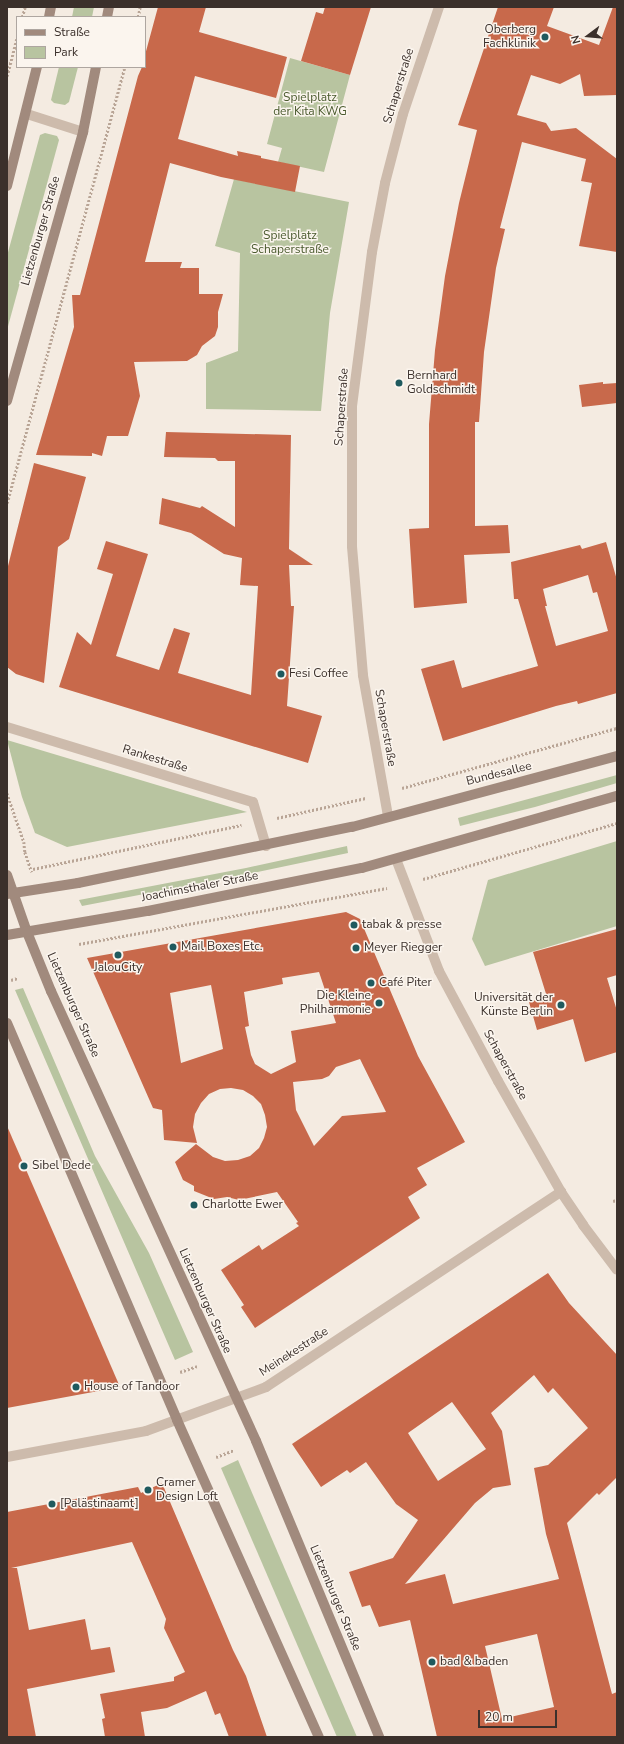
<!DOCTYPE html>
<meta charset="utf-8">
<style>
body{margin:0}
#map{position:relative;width:624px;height:1744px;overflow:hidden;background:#f4ebe1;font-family:"Nunito Sans",sans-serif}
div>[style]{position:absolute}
.green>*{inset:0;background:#b8c4a0}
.building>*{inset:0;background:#c8694b}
.path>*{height:2.5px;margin-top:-1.25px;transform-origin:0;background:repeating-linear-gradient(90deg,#b9a596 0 2px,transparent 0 4px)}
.service>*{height:10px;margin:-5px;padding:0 5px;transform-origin:5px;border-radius:5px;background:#cdbbac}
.minor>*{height:10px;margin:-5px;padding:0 5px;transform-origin:5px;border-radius:5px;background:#cdbbac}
.secondary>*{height:10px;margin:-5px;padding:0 5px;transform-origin:5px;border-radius:5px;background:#a18a7d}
.dots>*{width:11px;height:11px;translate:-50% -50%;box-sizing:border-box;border:2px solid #fbf5ee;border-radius:50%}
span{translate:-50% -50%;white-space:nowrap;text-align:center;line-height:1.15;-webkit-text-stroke:3px #fbf5ee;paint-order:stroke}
.poi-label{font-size:12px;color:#3b302b}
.right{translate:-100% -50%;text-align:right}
.left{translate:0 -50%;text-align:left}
.street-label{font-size:12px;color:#3b302b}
.park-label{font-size:12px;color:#4a5a2e}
.frame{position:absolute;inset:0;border:8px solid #3b302b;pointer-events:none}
.legend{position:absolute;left:16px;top:16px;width:130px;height:52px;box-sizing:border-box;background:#fbf5ee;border:1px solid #aea6a0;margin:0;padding:5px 7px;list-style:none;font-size:12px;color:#3b302b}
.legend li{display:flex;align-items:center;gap:8px;height:20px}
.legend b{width:20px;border:1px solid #aea6a0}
.north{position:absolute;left:568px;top:16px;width:40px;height:40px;-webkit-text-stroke:3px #fbf5ee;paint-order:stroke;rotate:254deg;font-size:11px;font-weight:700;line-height:16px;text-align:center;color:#3b302b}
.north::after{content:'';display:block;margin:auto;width:14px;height:18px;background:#3b302b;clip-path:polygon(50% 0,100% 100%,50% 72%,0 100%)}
.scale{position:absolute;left:478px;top:1710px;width:79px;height:18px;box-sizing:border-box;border:2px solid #3b302b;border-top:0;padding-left:5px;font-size:12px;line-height:14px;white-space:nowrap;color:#3b302b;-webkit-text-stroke:3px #fbf5ee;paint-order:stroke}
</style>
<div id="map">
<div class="green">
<i style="clip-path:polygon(74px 7px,94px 7px,92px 17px,72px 17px)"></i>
<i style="clip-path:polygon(290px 58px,350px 75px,324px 172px,278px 162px,282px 148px,267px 144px)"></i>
<i style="clip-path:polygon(59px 67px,78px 67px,69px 102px,65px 105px,54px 103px,51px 100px)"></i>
<i style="clip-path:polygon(45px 133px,57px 136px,59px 140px,7px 330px,7px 256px,40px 135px)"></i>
<i style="clip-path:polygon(234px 179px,349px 202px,330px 313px,321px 411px,206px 409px,206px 363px,238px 351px,240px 253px,215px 246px)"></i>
<i style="clip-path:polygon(7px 740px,247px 812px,67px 847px,35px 833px,22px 797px)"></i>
<i style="clip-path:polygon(617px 775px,617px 783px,535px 807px,460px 826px,458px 818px)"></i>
<i style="clip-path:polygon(617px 841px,617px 926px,485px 966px,472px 939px,488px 880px)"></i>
<i style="clip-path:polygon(347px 846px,348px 853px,248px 874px,82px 906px,79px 900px,246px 868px)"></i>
<i style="clip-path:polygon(23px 988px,95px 1156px,149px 1253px,193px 1352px,175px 1360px,15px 990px)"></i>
<i style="clip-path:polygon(238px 1460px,357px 1737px,337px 1737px,221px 1468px)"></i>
</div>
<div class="building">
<i style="clip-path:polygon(158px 7px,206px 7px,199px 32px,287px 57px,276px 98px,195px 76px,178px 139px,238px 156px,237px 151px,261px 156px,261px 158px,300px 166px,295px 192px,221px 177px,170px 163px,145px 262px,182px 262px,180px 268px,199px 268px,199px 294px,223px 294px,218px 312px,218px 327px,215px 336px,202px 346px,197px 355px,187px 361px,134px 362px,140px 396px,128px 436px,107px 436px,102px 456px,92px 453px,92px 456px,36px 455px,74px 327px,72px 295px,80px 295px,138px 76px,142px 67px,145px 67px,145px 55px)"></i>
<i style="clip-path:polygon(325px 7px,371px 7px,350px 75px,301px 61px,316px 12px,323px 14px)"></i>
<i style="clip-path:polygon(498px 7px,554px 7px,547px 26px,599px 45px,613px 7px,617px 7px,617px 95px,584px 96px,580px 74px,560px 84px,531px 75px,517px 115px,546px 123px,551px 131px,576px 128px,617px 159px,617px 252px,579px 246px,592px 183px,581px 181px,586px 159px,522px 142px,500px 228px,505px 229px,496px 268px,484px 352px,479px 422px,475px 422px,475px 526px,508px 525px,510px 553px,464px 555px,467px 603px,414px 608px,409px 529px,429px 528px,429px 424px,435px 350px,445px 276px,459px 203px,477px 130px,458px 125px)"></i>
<i style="clip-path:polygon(603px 382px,603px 384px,617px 383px,617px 403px,582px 407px,579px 385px)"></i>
<i style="clip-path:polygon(166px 432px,291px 435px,289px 549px,313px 565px,289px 565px,291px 606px,294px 606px,287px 706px,322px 716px,308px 763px,59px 687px,77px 632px,91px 645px,113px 574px,97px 569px,106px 541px,148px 554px,116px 656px,159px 670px,174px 628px,190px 633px,178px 673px,251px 695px,258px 586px,240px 585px,242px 558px,224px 554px,191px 533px,159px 524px,162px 498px,200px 508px,202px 506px,235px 527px,235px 461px,218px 461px,215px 458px,164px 457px)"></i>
<i style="clip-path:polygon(34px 463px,86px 477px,69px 539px,58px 547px,44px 683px,16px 674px,7px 667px,8px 566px)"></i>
<i style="clip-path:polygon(evenodd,606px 542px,617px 580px,617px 693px,578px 704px,577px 701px,556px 706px,443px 741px,421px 669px,454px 660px,462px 688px,538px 666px,518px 599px,514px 599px,511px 562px,580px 545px,582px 549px,606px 542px,588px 575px,593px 593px,597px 592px,608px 631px,556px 646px,545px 606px,547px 606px,543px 589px,588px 575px)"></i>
<i style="clip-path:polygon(evenodd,346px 912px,360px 919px,418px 1056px,465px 1142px,417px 1168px,427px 1185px,408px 1197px,420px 1218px,255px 1328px,241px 1307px,244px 1305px,221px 1270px,259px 1245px,262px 1250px,299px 1226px,296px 1223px,298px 1222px,277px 1192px,239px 1200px,227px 1197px,214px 1199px,194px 1191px,194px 1186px,183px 1180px,175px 1162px,196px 1144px,213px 1157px,225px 1161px,238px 1160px,250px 1156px,259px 1148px,264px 1138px,267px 1127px,265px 1115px,261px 1104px,253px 1096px,243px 1090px,231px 1088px,220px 1089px,209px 1094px,201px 1103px,195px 1114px,193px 1127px,197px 1143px,164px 1140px,162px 1110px,153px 1108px,87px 958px,346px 912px,319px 972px,336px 1023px,291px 1031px,296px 1062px,271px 1074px,255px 1064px,251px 1055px,245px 1027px,249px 1026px,244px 992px,283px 984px,282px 978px,319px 972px,346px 912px,211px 985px,223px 1049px,181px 1063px,170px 993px,211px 985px,346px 912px,360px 1059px,386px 1112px,342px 1116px,314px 1146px,296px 1110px,293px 1082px,322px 1079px,329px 1076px,336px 1067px,360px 1059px)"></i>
<i style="clip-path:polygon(617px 929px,617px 975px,607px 978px,617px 1011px,617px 1052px,585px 1062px,573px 1019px,537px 1030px,529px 1002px,547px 997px,533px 952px)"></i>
<i style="clip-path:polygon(7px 1126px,70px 1271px,120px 1387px,7px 1408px)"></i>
<i style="clip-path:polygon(evenodd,548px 1273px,569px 1303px,617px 1355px,617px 1477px,599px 1495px,597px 1493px,567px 1523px,612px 1694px,617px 1692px,617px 1737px,437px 1737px,410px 1620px,379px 1627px,370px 1605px,362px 1607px,349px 1572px,393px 1558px,418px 1520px,396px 1504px,366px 1462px,350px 1473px,347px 1470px,321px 1487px,292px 1444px,548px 1273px,534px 1375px,548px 1393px,553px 1388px,588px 1428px,548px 1465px,534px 1468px,546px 1534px,559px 1579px,453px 1604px,445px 1574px,405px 1584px,475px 1503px,493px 1488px,511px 1485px,502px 1431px,491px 1413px,534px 1375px,548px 1273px,452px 1402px,486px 1449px,438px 1481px,408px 1433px,452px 1402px,548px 1273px,537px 1634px,554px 1707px,502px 1719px,485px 1646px,537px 1634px)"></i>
<i style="clip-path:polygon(162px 1483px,233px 1650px,246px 1676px,267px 1737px,229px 1737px,220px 1713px,215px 1715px,206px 1691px,167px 1708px,141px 1712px,145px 1737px,105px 1737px,102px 1719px,105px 1718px,100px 1694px,174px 1681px,174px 1677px,185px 1672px,164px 1628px,166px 1619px,132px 1542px,11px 1568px,17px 1568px,29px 1630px,85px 1619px,91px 1650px,110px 1647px,115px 1672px,27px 1689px,36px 1737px,7px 1737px,7px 1512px,138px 1487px,141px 1493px)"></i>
</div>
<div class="path">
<i style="left:22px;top:17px;width:10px;rotate:-73deg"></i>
<i style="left:138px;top:17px;width:10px;rotate:-79deg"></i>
<i style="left:7px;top:76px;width:40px;rotate:-75.6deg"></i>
<i style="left:7px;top:503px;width:452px;rotate:-74.9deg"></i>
<i style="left:402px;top:788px;width:223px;rotate:-15.6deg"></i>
<i style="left:7px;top:793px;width:52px;rotate:70.9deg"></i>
<i style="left:24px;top:842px;width:10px;rotate:84deg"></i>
<i style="left:25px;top:852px;width:21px;rotate:71deg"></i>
<i style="left:277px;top:818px;width:91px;rotate:-12.7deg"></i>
<i style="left:33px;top:869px;width:213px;rotate:-11.9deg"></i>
<i style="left:423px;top:879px;width:202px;rotate:-16.1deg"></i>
<i style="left:79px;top:944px;width:313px;rotate:-10.3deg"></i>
<i style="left:11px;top:980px;width:7px;rotate:-16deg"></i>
<i style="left:613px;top:1201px;width:4px;rotate:-14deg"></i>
<i style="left:180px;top:1372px;width:18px;rotate:-19deg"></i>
<i style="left:216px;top:1457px;width:19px;rotate:-21deg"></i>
</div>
<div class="service">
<i style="left:27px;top:114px;width:59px;rotate:17.8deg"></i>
<i style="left:7px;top:727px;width:257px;rotate:17deg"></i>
<i style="left:253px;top:802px;width:46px;rotate:73.5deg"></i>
</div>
<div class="minor">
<i style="left:388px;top:816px;width:143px;rotate:-100.1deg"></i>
<i style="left:363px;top:675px;width:129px;rotate:-94.9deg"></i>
<i style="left:352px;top:546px;width:140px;rotate:-90deg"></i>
<i style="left:352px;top:406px;width:155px;rotate:-82.6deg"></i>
<i style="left:372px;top:252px;width:70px;rotate:-79.3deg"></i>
<i style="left:385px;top:183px;width:71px;rotate:-75.4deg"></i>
<i style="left:403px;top:114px;width:113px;rotate:-71.4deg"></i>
<i style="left:396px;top:859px;width:120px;rotate:69deg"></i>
<i style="left:439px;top:971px;width:125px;rotate:61.8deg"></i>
<i style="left:498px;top:1081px;width:128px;rotate:60.4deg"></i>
<i style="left:561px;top:1192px;width:40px;rotate:56deg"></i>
<i style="left:583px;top:1225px;width:56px;rotate:52.9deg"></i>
<i style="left:7px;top:1457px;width:141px;rotate:-10.6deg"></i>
<i style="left:146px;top:1431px;width:128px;rotate:-20.1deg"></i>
<i style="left:266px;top:1387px;width:354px;rotate:-33.5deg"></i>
</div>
<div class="secondary">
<i style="left:49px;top:17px;width:10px;rotate:-79deg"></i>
<i style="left:107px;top:17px;width:10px;rotate:-79deg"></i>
<i style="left:7px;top:186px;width:123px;rotate:-75.9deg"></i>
<i style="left:7px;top:401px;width:280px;rotate:-74.2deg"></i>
<i style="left:83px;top:132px;width:66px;rotate:-78.7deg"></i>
<i style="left:7px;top:875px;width:60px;rotate:70.7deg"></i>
<i style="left:27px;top:932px;width:64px;rotate:67.9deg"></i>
<i style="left:51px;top:991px;width:494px;rotate:65.5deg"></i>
<i style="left:256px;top:1441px;width:321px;rotate:67.4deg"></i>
<i style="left:7px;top:894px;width:72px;rotate:-8.8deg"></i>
<i style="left:78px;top:883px;width:280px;rotate:-11.6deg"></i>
<i style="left:352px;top:827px;width:274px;rotate:-15deg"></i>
<i style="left:7px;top:935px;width:143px;rotate:-9.7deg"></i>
<i style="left:148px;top:911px;width:218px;rotate:-11.4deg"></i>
<i style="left:362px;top:868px;width:265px;rotate:-15.8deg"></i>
<i style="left:7px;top:1023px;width:432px;rotate:66.8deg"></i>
<i style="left:177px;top:1420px;width:347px;rotate:65.9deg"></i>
</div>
<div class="dots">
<i style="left:545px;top:37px;background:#1f5a5e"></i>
<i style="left:399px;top:383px;background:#1f5a5e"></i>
<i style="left:281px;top:674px;background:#1f5a5e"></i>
<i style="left:354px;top:925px;background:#1f5a5e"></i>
<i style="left:173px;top:947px;background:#1f5a5e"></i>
<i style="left:356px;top:948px;background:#1f5a5e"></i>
<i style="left:118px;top:955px;background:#1f5a5e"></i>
<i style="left:371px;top:983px;background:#1f5a5e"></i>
<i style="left:379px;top:1003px;background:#1f5a5e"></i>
<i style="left:561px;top:1005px;background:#1f5a5e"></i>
<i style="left:24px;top:1166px;background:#1f5a5e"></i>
<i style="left:194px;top:1205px;background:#1f5a5e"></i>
<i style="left:76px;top:1387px;background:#1f5a5e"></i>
<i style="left:148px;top:1490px;background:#1f5a5e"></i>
<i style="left:52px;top:1504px;background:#1f5a5e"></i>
<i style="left:432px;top:1662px;background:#1f5a5e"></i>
</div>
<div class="poi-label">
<span class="right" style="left:536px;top:37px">Oberberg<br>Fachklinik</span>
<span class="left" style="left:407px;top:383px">Bernhard<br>Goldschmidt</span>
<span class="left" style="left:289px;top:674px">Fesi Coffee</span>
<span class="left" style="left:362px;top:925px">tabak &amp; presse</span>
<span class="left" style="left:181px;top:947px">Mail Boxes Etc.</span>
<span class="left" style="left:364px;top:948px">Meyer Riegger</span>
<span style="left:118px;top:968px">JalouCity</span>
<span class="left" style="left:379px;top:983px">Café Piter</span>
<span class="right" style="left:371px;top:1003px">Die Kleine<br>Philharmonie</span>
<span class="right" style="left:553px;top:1005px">Universität der<br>Künste Berlin</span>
<span class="left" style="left:32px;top:1166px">Sibel Dede</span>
<span class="left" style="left:202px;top:1205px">Charlotte Ewer</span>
<span class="left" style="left:84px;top:1387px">House of Tandoor</span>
<span class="left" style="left:156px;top:1490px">Cramer<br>Design Loft</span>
<span class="left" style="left:60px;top:1504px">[Palästinaamt]</span>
<span class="left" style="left:440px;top:1662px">bad &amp; baden</span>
</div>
<div class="street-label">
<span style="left:399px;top:86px;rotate:-73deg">Schaperstraße</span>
<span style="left:41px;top:231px;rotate:-74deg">Lietzenburger Straße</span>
<span style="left:342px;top:407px;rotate:-86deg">Schaperstraße</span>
<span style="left:385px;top:728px;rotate:80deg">Schaperstraße</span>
<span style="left:155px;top:759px;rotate:17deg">Rankestraße</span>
<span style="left:499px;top:774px;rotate:-14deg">Bundesallee</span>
<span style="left:200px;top:887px;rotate:-11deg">Joachimsthaler Straße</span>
<span style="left:73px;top:1005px;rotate:66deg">Lietzenburger Straße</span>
<span style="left:505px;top:1065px;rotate:61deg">Schaperstraße</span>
<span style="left:205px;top:1301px;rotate:66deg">Lietzenburger Straße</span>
<span style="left:294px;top:1352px;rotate:-33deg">Meinekestraße</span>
<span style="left:335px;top:1598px;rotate:67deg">Lietzenburger Straße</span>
</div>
<div class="park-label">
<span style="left:310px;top:105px">Spielplatz<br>der Kita KWG</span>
<span style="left:290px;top:243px">Spielplatz<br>Schaperstraße</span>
</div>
<div class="frame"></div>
<ul class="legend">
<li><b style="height:5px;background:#a18a7d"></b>Straße</li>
<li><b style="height:11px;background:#b8c4a0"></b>Park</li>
</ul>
<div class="north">N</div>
<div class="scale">20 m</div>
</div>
